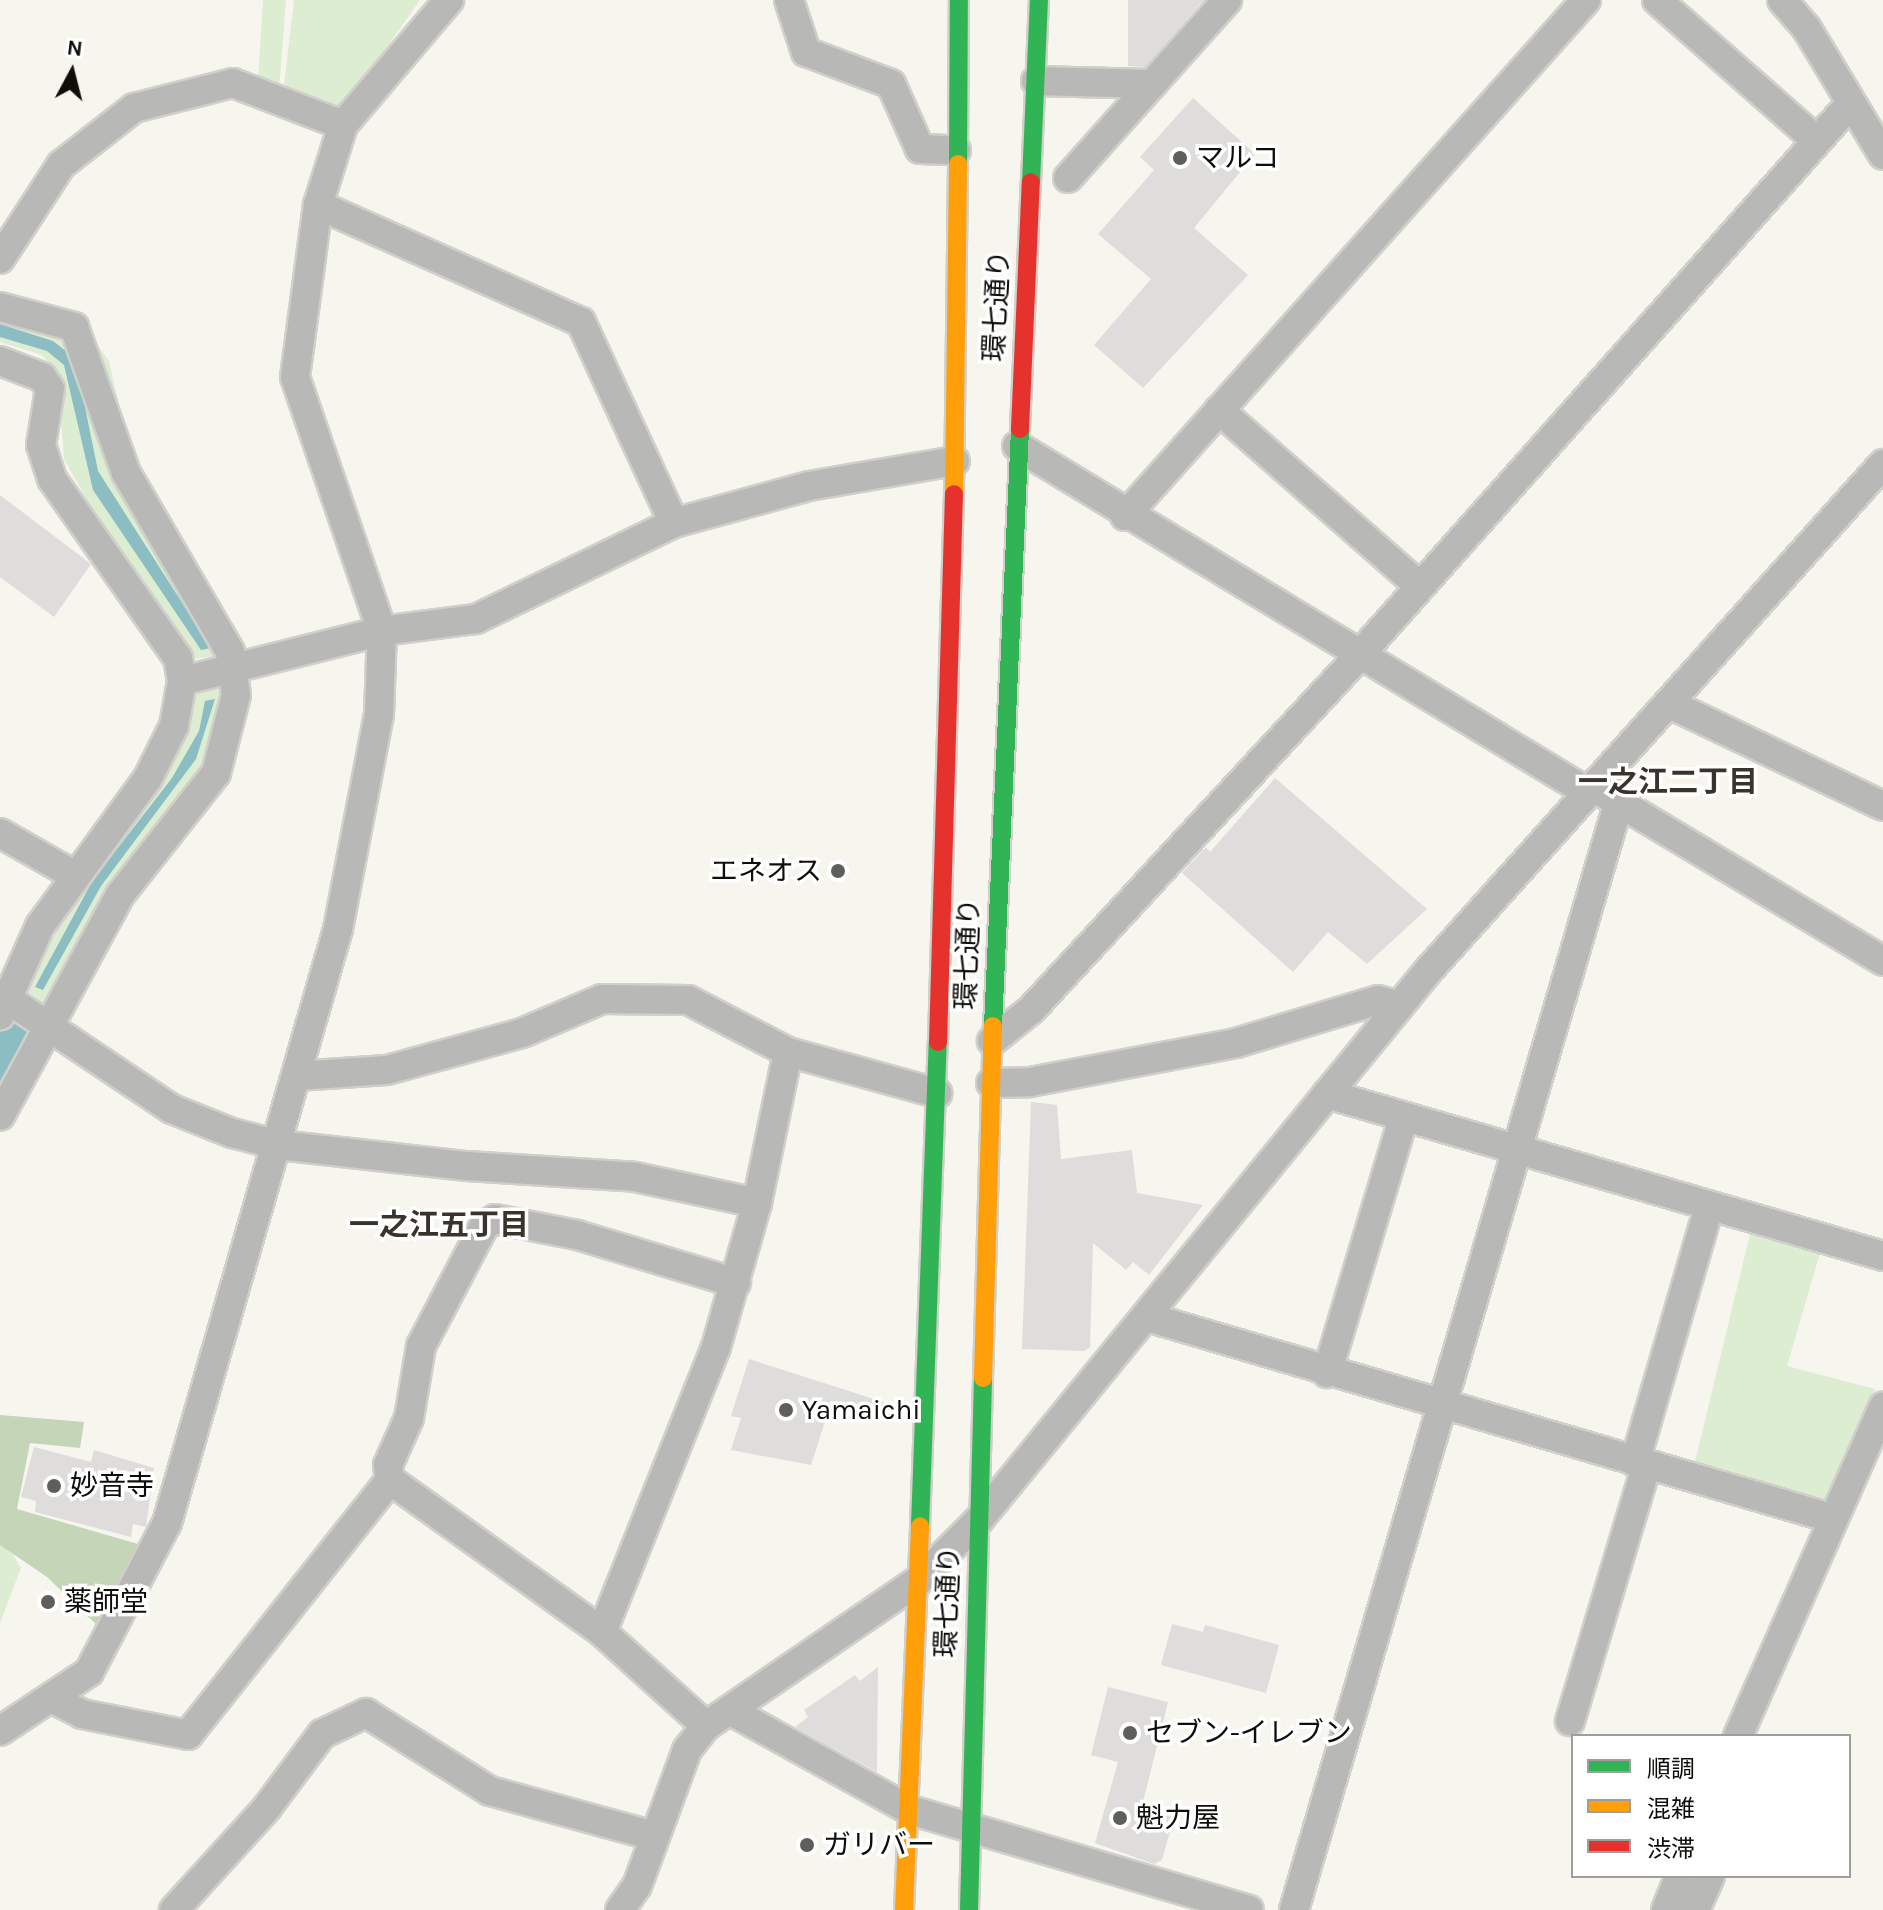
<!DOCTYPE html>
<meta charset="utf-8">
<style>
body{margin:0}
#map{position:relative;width:1883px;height:1910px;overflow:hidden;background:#f6f5ee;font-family:Karla,"Noto Sans JP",sans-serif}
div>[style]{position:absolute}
.green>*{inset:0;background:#ddedd1}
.forest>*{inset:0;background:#c4d5b8}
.water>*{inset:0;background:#8bbdc3}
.river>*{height:56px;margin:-28px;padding:0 28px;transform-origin:28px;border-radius:28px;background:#8bbdc3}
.building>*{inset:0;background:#dedddc}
.roads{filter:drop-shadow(2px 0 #d0cfca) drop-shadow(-2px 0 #d0cfca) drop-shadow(0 2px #d0cfca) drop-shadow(0 -2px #d0cfca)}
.street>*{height:28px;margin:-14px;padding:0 14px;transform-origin:14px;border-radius:14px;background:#b8b8b7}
.fast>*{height:18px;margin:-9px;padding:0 9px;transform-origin:9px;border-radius:9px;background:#30b455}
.slow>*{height:18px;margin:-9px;padding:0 9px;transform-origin:9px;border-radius:9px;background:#ff9f0a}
.jam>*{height:18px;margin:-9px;padding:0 9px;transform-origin:9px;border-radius:9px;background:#e5322d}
.dots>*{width:22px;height:22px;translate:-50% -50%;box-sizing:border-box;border:4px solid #fff;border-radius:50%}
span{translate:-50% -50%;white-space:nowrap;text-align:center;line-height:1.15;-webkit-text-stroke:7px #fff;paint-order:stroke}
.poi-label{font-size:28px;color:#0f0d0a}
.left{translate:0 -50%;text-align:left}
.right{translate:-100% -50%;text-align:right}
.street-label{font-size:28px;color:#0f0d0a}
.neighbourhood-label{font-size:30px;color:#38342c;font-weight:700}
.legend{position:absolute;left:1571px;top:1734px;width:280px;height:144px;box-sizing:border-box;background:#fff;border:2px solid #9f9e9d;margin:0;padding:10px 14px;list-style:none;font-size:24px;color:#0f0d0a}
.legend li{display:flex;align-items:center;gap:16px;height:40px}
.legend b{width:40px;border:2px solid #9f9e9d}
.north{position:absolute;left:32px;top:32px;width:80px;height:80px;-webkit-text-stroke:6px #fff;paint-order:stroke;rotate:7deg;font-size:22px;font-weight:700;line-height:32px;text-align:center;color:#0f0d0a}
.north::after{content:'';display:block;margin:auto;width:28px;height:36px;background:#0f0d0a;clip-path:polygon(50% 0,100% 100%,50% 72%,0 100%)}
</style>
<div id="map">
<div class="green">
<i style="clip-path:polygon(263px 0,286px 0,279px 89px,258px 82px)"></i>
<i style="clip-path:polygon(294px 0,420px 0,342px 111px,284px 85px)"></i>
<i style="clip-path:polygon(0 292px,73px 312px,109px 361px,138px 489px,246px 651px,196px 659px,102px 526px,64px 459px,57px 371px,42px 355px,0 342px)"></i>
<i style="clip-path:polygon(249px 672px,218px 775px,128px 889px,64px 1019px,26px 990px,36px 955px,179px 744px,198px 688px)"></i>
<i style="clip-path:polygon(10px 1013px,53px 1038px,0 1124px,0 1037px)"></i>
<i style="clip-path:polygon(1752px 1226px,1822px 1246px,1787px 1366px,1875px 1389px,1824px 1506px,1694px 1466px)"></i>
<i style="clip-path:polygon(0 1534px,21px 1568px,0 1623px)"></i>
</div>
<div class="forest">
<i style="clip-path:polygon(0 1415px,84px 1422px,80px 1448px,30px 1443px,17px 1509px,145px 1546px,101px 1629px,47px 1577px,0 1545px)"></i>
</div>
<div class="water">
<i style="clip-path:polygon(0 324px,53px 341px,75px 358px,98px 471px,211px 648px,201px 650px,93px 490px,64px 365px,47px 351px,0 337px)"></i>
<i style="clip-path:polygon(215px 699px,196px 759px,101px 886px,43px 990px,35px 987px,93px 880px,172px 778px,199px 731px,205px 701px)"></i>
</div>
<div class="river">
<i style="left:0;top:1072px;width:52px;rotate:-62.4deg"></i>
</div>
<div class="building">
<i style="clip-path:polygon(1128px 0,1204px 0,1145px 67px,1128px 66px)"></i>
<i style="clip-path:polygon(1193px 98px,1255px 154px,1194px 228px,1248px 275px,1143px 388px,1094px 345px,1151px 279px,1098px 234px,1154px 170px,1140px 157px)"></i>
<i style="clip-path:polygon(0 495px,91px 564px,54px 617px,0 577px)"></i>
<i style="clip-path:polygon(1275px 778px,1427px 909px,1367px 964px,1328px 932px,1293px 972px,1182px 873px,1206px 847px,1210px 852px)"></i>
<i style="clip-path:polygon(1031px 1102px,1057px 1105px,1061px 1159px,1132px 1150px,1137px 1193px,1203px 1205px,1149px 1275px,1133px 1262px,1126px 1270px,1093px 1243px,1090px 1347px,1084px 1351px,1022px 1349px)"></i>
<i style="clip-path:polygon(749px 1359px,899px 1407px,897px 1415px,827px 1415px,811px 1465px,731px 1450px,741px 1418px,731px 1416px)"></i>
<i style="clip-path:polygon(34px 1447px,91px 1462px,94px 1450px,154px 1468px,146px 1527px,133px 1524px,131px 1537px,35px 1512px,36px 1501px,21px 1497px)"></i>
<i style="clip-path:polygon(1172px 1624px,1203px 1632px,1205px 1625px,1279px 1645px,1266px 1693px,1161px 1665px)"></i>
<i style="clip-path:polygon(878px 1667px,877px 1772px,795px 1727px,808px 1717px,804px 1710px,855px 1675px,860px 1681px)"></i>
<i style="clip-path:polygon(1108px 1687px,1168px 1702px,1142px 1806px,1175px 1814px,1162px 1860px,1154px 1864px,1095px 1843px,1118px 1762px,1091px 1755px)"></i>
</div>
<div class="roads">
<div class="street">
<i style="left:789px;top:0;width:55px;rotate:71.9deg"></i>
<i style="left:806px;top:52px;width:91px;rotate:20.6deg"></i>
<i style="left:891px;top:84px;width:71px;rotate:66deg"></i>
<i style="left:920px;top:149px;width:36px;rotate:2deg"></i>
<i style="left:1657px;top:0;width:213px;rotate:41.4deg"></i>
<i style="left:1782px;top:0;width:38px;rotate:49deg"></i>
<i style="left:1807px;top:29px;width:147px;rotate:58.9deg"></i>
<i style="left:1036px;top:81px;width:116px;rotate:1.5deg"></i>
<i style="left:1068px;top:178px;width:239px;rotate:-48.2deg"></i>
<i style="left:318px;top:205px;width:288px;rotate:24deg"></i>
<i style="left:581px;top:322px;width:221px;rotate:65.2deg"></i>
<i style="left:0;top:259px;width:112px;rotate:-57deg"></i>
<i style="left:61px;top:165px;width:93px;rotate:-38deg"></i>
<i style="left:134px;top:108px;width:102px;rotate:-14.2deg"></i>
<i style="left:233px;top:83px;width:118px;rotate:20.9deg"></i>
<i style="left:0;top:307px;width:77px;rotate:15.1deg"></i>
<i style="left:74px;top:327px;width:155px;rotate:70.4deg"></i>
<i style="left:126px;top:473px;width:207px;rotate:59.8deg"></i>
<i style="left:230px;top:652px;width:43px;rotate:82.1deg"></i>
<i style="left:236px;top:695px;width:81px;rotate:104.4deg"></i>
<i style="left:216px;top:773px;width:155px;rotate:128.2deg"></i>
<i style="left:120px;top:895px;width:251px;rotate:118.5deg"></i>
<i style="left:0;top:361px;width:45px;rotate:20.9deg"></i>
<i style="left:42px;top:377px;width:14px;rotate:56deg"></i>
<i style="left:50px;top:389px;width:57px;rotate:99.1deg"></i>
<i style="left:41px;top:445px;width:36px;rotate:72deg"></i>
<i style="left:52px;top:479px;width:219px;rotate:54.9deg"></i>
<i style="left:178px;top:658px;width:23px;rotate:80deg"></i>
<i style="left:182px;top:681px;width:46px;rotate:100.1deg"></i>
<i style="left:174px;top:726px;width:58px;rotate:116.6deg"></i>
<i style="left:148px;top:778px;width:183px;rotate:126.1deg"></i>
<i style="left:40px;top:926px;width:98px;rotate:114.2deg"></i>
<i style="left:1219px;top:410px;width:266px;rotate:41.3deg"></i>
<i style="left:1017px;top:446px;width:669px;rotate:31.24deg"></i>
<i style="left:1125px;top:516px;width:692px;rotate:-48.22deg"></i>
<i style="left:182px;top:681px;width:206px;rotate:-14deg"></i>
<i style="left:382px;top:631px;width:95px;rotate:-7.3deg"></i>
<i style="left:476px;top:619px;width:220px;rotate:-25.9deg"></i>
<i style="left:674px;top:523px;width:140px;rotate:-15.3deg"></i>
<i style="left:809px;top:486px;width:148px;rotate:-9.7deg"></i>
<i style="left:1670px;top:704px;width:236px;rotate:25.6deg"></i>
<i style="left:1605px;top:794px;width:324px;rotate:31deg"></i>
<i style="left:0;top:833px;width:83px;rotate:29.7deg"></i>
<i style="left:9px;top:1000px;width:196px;rotate:33.8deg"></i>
<i style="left:172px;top:1109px;width:65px;rotate:21.8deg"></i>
<i style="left:232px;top:1133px;width:49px;rotate:14.3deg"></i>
<i style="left:279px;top:1145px;width:189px;rotate:6.4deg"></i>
<i style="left:467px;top:1166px;width:168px;rotate:3.7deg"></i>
<i style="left:635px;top:1177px;width:125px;rotate:12deg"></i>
<i style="left:992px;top:1041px;width:50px;rotate:-38.5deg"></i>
<i style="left:1031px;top:1010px;width:488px;rotate:-47.2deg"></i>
<i style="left:1362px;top:652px;width:735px;rotate:-48.31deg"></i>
<i style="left:297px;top:1076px;width:90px;rotate:-3.8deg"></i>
<i style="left:387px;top:1070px;width:140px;rotate:-15.3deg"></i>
<i style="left:522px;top:1033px;width:87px;rotate:-23deg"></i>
<i style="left:602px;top:999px;width:86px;rotate:0.7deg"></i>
<i style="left:688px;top:1000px;width:113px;rotate:27.5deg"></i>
<i style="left:788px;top:1052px;width:155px;rotate:15.4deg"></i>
<i style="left:991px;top:1083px;width:39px;rotate:-1deg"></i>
<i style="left:1030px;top:1082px;width:210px;rotate:-10.7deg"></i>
<i style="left:1236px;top:1043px;width:148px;rotate:-16.8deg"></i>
<i style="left:1378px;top:1000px;width:22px;rotate:16deg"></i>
<i style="left:1327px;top:1094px;width:579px;rotate:16.24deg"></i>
<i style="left:1147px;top:1317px;width:713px;rotate:16.38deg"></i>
<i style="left:1327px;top:1373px;width:267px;rotate:-73.3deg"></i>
<i style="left:1635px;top:1462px;width:266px;rotate:-73.8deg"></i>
<i style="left:390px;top:1480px;width:261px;rotate:35.6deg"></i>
<i style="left:51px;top:1698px;width:35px;rotate:27deg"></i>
<i style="left:82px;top:1714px;width:108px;rotate:11.2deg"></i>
<i style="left:188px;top:1735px;width:325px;rotate:-51.6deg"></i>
<i style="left:390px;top:1480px;width:15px;rotate:-98deg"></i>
<i style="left:388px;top:1465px;width:51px;rotate:-65.9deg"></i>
<i style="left:409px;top:1418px;width:73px;rotate:-80.5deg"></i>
<i style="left:421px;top:1346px;width:136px;rotate:-62.3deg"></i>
<i style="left:484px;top:1226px;width:13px;rotate:-32deg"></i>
<i style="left:495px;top:1219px;width:84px;rotate:11deg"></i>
<i style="left:577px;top:1235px;width:166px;rotate:16.8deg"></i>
<i style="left:733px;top:1712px;width:202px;rotate:29deg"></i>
<i style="left:910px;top:1810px;width:353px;rotate:16.4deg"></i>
<i style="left:1570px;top:1721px;width:267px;rotate:-73.3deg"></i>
<i style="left:706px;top:1726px;width:140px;rotate:-137.9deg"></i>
<i style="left:602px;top:1632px;width:307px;rotate:-68.2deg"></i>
<i style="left:716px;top:1347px;width:150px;rotate:-74.1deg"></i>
<i style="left:757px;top:1203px;width:154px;rotate:-78.4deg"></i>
<i style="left:0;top:1731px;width:107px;rotate:-33.5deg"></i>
<i style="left:89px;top:1672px;width:168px;rotate:-62.4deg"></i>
<i style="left:167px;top:1523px;width:618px;rotate:-73.94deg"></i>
<i style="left:338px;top:929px;width:218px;rotate:-79.2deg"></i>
<i style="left:379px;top:715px;width:84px;rotate:-88deg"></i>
<i style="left:382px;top:631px;width:268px;rotate:-108.9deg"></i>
<i style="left:295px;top:377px;width:174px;rotate:-82.4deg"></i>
<i style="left:318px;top:205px;width:84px;rotate:-72.6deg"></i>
<i style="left:343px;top:125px;width:164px;rotate:-49.7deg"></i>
<i style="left:1738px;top:1736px;width:360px;rotate:-66.2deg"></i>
<i style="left:174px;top:1910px;width:137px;rotate:-47.7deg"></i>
<i style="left:266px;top:1809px;width:94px;rotate:-53.3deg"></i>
<i style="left:322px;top:1734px;width:49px;rotate:-25.5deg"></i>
<i style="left:366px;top:1713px;width:146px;rotate:32.2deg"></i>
<i style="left:490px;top:1791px;width:169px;rotate:15.4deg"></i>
<i style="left:620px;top:1910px;width:29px;rotate:-55deg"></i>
<i style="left:637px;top:1886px;width:145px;rotate:-69.8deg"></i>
<i style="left:687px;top:1750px;width:31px;rotate:-52deg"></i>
<i style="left:706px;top:1726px;width:257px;rotate:-34.4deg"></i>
<i style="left:918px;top:1581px;width:85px;rotate:-45deg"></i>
<i style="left:978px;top:1521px;width:711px;rotate:-50.71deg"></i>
<i style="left:1428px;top:971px;width:681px;rotate:-48.09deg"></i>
<i style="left:1294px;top:1910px;width:1152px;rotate:-73.66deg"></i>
<i style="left:1666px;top:1910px;width:37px;rotate:-68deg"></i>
<i style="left:1695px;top:1910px;width:37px;rotate:-66deg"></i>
</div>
<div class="fast">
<i style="left:958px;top:164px;width:164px;rotate:-89.7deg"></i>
<i style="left:1031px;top:182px;width:182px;rotate:-87.5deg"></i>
<i style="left:993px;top:1026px;width:598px;rotate:-87.41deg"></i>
<i style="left:920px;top:1526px;width:484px;rotate:-87.9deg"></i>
<i style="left:969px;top:1910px;width:532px;rotate:-88.49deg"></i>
</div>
<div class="slow">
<i style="left:954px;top:494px;width:330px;rotate:-89.3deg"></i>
<i style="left:983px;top:1378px;width:352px;rotate:-88.4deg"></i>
<i style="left:904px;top:1910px;width:384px;rotate:-87.6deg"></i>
</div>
<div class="jam">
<i style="left:1020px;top:429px;width:247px;rotate:-87.5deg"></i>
<i style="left:938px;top:1042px;width:548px;rotate:-88.33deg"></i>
</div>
</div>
<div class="dots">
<i style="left:1180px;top:158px;background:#605e5a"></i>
<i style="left:838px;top:871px;background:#605e5a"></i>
<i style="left:786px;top:1410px;background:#605e5a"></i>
<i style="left:54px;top:1486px;background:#605e5a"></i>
<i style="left:48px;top:1602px;background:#605e5a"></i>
<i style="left:1130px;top:1733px;background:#605e5a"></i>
<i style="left:1120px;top:1818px;background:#605e5a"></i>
<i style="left:807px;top:1845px;background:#605e5a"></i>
</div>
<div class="poi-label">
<span class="left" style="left:1196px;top:158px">マルコ</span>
<span class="right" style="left:822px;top:871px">エネオス</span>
<span class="left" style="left:802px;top:1410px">Yamaichi</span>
<span class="left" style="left:70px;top:1486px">妙音寺</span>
<span class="left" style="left:64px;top:1602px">薬師堂</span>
<span class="left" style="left:1146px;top:1733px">セブン-イレブン</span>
<span class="left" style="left:1136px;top:1818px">魁力屋</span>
<span class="left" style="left:823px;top:1845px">ガリバー</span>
</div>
<div class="street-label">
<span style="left:997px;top:306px;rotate:-87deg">環七通り</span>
<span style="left:968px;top:954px;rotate:-88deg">環七通り</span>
<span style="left:948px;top:1602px;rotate:-88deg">環七通り</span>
</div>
<div class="neighbourhood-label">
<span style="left:1668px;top:782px">一之江二丁目</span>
<span style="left:439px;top:1225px">一之江五丁目</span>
</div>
<ul class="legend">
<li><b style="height:10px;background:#30b455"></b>順調</li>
<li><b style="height:10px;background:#ff9f0a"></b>混雑</li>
<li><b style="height:10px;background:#e5322d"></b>渋滞</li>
</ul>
<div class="north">N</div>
</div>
